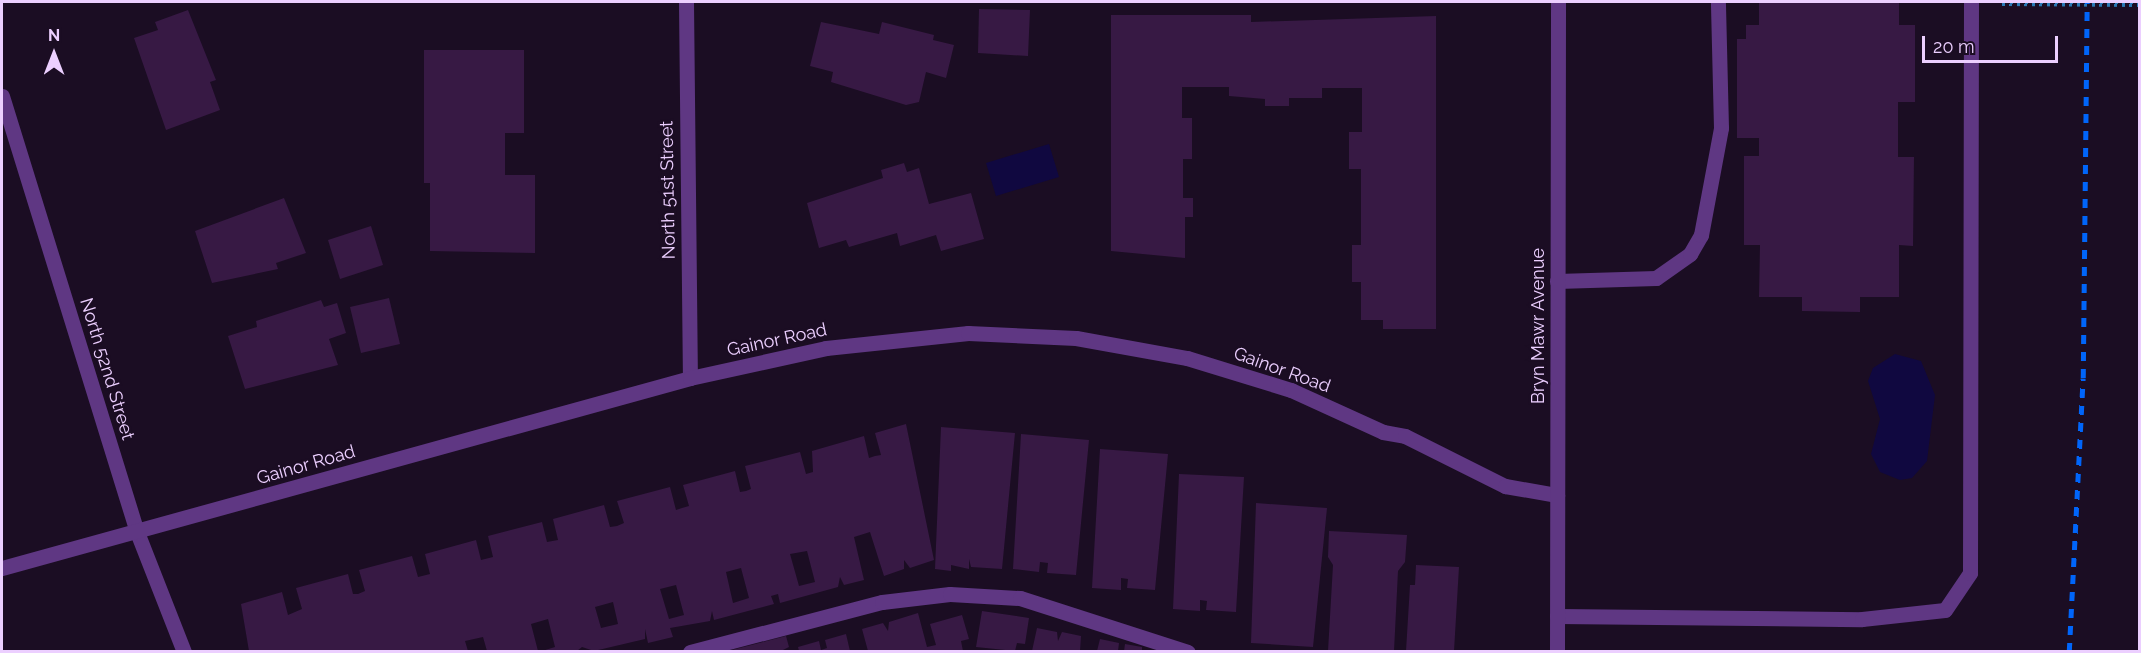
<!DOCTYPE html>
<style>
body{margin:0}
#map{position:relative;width:2141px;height:653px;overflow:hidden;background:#1b0d23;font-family:Raleway,sans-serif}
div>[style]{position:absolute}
.water>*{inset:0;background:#100840}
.building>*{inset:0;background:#371944}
.path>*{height:4px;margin-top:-2px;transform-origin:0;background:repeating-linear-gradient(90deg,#2b7ab6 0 3px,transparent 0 7.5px)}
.minor>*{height:15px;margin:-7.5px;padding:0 7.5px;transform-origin:7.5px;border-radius:7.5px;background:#5f3783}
.rail>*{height:4.5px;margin-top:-2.25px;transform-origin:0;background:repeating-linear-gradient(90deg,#0065fa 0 9px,transparent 0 17px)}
span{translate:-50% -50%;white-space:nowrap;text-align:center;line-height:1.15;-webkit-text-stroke:4.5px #1b0d23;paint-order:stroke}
.street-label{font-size:18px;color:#eccfff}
.frame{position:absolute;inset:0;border:3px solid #eccfff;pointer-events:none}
.north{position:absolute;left:24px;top:24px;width:60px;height:60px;-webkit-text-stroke:4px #1b0d23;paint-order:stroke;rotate:0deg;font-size:16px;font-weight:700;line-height:24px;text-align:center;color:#eccfff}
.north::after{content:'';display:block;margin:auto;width:21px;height:27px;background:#eccfff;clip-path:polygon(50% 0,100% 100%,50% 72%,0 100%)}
.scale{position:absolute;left:1922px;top:36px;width:136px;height:27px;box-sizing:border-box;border:3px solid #eccfff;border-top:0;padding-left:8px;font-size:18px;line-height:21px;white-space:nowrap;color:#eccfff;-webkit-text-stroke:4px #1b0d23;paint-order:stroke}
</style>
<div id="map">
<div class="water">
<i style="clip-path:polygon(1049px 144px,1059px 177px,996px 196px,986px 163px)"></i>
<i style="clip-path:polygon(1895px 354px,1921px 361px,1935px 395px,1927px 461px,1912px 478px,1900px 480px,1880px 472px,1871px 454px,1880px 419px,1868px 381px,1873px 368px)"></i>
</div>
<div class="building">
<i style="clip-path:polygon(1759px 2px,1899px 2px,1899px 25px,1915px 25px,1915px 102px,1898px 102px,1898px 157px,1914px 157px,1913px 246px,1899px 245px,1899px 297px,1860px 297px,1860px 312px,1802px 311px,1802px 297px,1759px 297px,1760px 245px,1744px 245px,1744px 156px,1759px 156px,1759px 138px,1737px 138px,1737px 39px,1746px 39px,1746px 25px,1759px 25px)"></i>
<i style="clip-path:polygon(979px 9px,1030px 10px,1028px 56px,978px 53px)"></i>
<i style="clip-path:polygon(188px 10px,216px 80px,210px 82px,220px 110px,166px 130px,134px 38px,158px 30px,155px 22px)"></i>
<i style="clip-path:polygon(1111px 15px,1251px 15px,1251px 22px,1436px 16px,1436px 329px,1383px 329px,1383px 320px,1361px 320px,1361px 282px,1352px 282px,1352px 245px,1361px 245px,1361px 169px,1349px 169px,1349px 132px,1362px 132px,1362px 88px,1322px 88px,1322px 98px,1289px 98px,1289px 106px,1265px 106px,1265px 99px,1229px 96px,1229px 87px,1182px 87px,1182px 118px,1192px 118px,1192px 159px,1183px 159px,1183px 198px,1193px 198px,1193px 217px,1185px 217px,1185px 258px,1111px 251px)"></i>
<i style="clip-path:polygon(821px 22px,879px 34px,882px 22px,934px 35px,933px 40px,954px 45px,946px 78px,926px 72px,919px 102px,906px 105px,831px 82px,833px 72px,810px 66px)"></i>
<i style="clip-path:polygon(424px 50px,524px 50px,524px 133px,505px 133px,505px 175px,535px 175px,535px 253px,430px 251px,430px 183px,424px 183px)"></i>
<i style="clip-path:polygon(904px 163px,907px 172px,919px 168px,929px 204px,971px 193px,984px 239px,941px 251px,936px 235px,900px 246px,897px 233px,849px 247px,846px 240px,819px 248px,807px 203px,883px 178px,881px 170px)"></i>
<i style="clip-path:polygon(284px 198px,306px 253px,276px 263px,278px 269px,212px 283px,195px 231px)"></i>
<i style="clip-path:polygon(371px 226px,383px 265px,340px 279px,328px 240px)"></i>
<i style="clip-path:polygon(389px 298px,400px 344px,361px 353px,350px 307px)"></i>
<i style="clip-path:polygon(321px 300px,324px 307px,337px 303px,346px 333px,329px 339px,338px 365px,245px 389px,228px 336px,257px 327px,256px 321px)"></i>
<i style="clip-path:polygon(evenodd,906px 424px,934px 560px,910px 568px,904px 560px,904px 569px,884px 576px,870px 532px,854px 537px,864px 580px,844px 585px,840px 577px,838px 587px,780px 603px,778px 594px,771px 596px,774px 604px,714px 620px,712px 611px,710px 621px,670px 628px,673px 637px,648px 643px,645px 629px,645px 639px,594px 651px,582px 647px,577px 651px,542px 651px,555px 647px,548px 619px,531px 624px,538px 651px,487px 651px,483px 637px,465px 641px,468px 651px,249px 651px,241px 604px,282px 592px,288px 615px,302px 609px,296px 588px,348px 574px,353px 594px,358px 594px,365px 591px,359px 570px,412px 556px,418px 577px,430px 574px,425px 554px,476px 540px,481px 560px,493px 557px,488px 536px,542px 522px,547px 542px,558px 540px,553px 519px,604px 505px,610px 527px,617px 526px,624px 523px,617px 501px,670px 487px,676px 510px,682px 508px,689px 506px,683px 485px,735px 471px,740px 492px,746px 491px,751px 489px,745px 466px,800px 452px,806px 474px,813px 472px,812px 451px,864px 436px,869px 458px,875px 456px,881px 455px,875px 433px,906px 424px,807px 551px,815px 582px,799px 586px,790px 554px,807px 551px,906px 424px,741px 568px,749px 598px,733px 603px,726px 572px,741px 568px,906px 424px,676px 585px,684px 615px,669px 619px,660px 589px,676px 585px,906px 424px,613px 602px,618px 624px,601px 628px,595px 607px,613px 602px)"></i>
<i style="clip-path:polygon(941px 427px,1015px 433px,1002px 569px,971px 567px,969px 559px,969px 569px,951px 565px,951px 571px,935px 569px)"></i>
<i style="clip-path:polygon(1021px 434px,1089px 440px,1076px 575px,1047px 573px,1048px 563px,1040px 562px,1039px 572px,1013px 569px)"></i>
<i style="clip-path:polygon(1100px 449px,1168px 454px,1155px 590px,1127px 588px,1128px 579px,1121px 578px,1121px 590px,1092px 588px)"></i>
<i style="clip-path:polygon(1179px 474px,1244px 477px,1236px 612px,1206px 610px,1207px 601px,1200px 600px,1200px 611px,1173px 609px)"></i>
<i style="clip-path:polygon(1256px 503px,1327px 508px,1313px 647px,1251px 643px)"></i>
<i style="clip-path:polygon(1329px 531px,1407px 535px,1405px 562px,1398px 571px,1394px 651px,1328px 651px,1333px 565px,1328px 557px)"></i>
<i style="clip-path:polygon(1416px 565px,1459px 567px,1454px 651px,1406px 651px,1410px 585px,1415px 585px)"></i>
<i style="clip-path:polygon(982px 611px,1029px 618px,1025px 644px,1017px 643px,1015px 651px,976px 647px)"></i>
<i style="clip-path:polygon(918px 613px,927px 647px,936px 645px,930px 624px,962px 615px,969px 639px,961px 641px,963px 651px,868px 651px,862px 629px,883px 623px,888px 631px,889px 622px)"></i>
<i style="clip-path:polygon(1037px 628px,1057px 632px,1058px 641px,1062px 632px,1081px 636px,1080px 651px,1032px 651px)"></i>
<i style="clip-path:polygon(846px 634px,850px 651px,799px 651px,798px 647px,819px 641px,821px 650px,827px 648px,825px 640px)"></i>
<i style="clip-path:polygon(786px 636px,789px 647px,781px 651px,728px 651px)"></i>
<i style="clip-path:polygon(1100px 639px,1119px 643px,1118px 651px,1097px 651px)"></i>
<i style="clip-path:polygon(1125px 644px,1142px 647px,1142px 651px,1124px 651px)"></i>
</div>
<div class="path">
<i style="left:2002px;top:4px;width:138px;rotate:0.4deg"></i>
</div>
<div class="minor">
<i style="left:686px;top:2px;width:376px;rotate:89.4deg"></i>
<i style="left:2px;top:96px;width:456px;rotate:72.8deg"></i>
<i style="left:137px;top:532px;width:129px;rotate:68.6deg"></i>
<i style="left:1557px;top:281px;width:99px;rotate:-1.7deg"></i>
<i style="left:1656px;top:278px;width:42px;rotate:-35.2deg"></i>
<i style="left:1690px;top:254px;width:22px;rotate:-60deg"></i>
<i style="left:1701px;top:235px;width:109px;rotate:-79.4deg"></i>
<i style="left:1721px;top:128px;width:126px;rotate:-91.4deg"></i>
<i style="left:2px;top:568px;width:714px;rotate:-15.44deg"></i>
<i style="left:690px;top:378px;width:139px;rotate:-12.4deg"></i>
<i style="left:826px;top:348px;width:143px;rotate:-6deg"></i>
<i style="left:968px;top:333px;width:108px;rotate:2.7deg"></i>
<i style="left:1076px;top:338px;width:113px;rotate:10.2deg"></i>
<i style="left:1187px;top:358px;width:109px;rotate:17.1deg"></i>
<i style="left:1291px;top:390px;width:101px;rotate:24.5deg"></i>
<i style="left:1383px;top:432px;width:22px;rotate:10deg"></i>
<i style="left:1405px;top:436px;width:112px;rotate:26.6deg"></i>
<i style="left:1505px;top:486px;width:53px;rotate:9.8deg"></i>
<i style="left:1557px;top:616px;width:305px;rotate:0.6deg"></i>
<i style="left:1862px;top:619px;width:83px;rotate:-6.2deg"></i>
<i style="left:1945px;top:610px;width:45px;rotate:-56deg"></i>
<i style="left:1970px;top:573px;width:571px;rotate:-89.9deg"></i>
<i style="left:690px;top:652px;width:198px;rotate:-14.6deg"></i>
<i style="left:882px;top:602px;width:68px;rotate:-6.7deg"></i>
<i style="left:950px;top:594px;width:70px;rotate:3.3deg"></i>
<i style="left:1020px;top:598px;width:176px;rotate:17.8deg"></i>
<i style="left:1557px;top:652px;width:650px;rotate:-89.91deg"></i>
</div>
<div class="rail">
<i style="left:2069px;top:652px;width:274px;rotate:-87.1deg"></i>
<i style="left:2083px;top:378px;width:376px;rotate:-89.4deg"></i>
</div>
<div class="street-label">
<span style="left:668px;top:190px;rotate:-91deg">North 51st Street</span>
<span style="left:1538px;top:326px;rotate:-90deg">Bryn Mawr Avenue</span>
<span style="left:777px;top:340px;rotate:-12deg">Gainor Road</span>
<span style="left:107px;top:369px;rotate:73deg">North 52nd Street</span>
<span style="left:1282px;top:370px;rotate:20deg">Gainor Road</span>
<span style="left:306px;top:465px;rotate:-16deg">Gainor Road</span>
</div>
<div class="frame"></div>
<div class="north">N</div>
<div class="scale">20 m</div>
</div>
